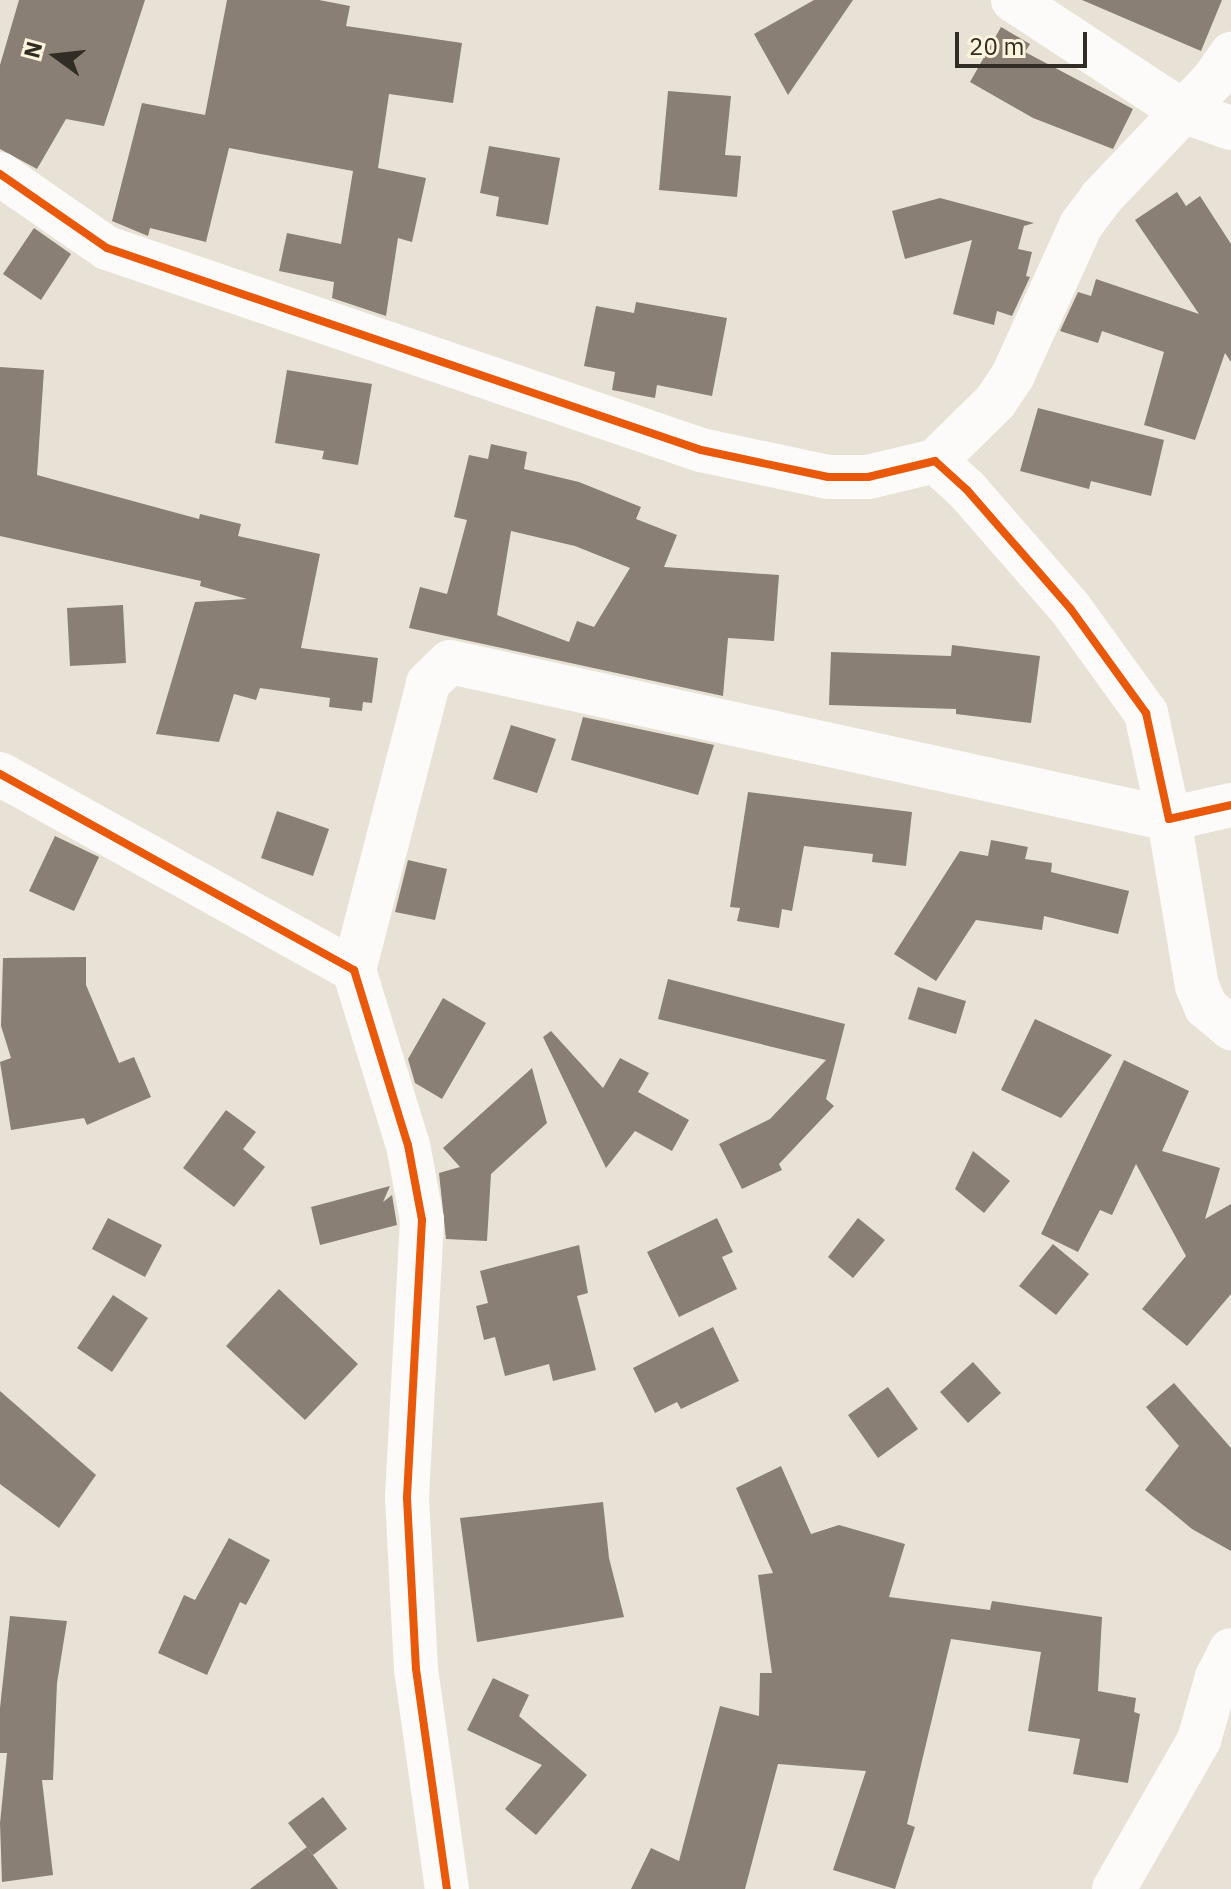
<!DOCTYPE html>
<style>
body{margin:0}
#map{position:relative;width:1231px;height:1889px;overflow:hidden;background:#e8e2d6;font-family:"IBM Plex Sans",sans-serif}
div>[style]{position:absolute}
.building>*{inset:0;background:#897f74}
.minor>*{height:44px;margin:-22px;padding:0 22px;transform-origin:22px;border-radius:22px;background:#fcfbf9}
.cycleway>*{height:8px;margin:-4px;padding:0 4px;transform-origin:4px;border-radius:4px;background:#e8590c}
span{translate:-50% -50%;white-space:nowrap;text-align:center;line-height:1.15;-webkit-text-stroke:8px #fef3db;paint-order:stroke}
.north{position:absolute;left:16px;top:16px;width:80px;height:80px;-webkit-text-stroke:6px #fef3db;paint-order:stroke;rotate:285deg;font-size:22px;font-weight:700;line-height:32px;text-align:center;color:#312d24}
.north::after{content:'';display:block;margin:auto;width:28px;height:36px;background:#312d24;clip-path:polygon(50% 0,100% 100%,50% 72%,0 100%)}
.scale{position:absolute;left:955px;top:32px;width:132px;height:36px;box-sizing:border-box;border:4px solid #312d24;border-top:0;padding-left:10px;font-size:24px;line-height:28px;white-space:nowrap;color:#312d24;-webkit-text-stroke:6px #fef3db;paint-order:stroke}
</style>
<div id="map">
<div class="building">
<i style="clip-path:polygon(19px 0,145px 0,104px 126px,66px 119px,37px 169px,0 149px,0 65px)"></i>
<i style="clip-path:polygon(227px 0,319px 0,350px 6px,346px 26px,462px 43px,453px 103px,389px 94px,378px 168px,426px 178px,412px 242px,398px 238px,386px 316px,332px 298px,334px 282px,279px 271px,287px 233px,341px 244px,353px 171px,229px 148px,206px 242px,150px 228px,148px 236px,112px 221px,142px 103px,205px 115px)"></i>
<i style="clip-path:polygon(814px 0,853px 0,788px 95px,754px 34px)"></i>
<i style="clip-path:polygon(1082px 0,1222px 0,1201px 51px)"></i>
<i style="clip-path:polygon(1001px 27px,1030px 44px,1025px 52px,1133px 109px,1113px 149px,1033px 118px,970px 82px)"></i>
<i style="clip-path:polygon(668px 91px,731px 96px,725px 155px,741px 156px,737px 197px,659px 190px)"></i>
<i style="clip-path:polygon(489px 146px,560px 158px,548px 225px,496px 216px,499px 197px,480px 193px)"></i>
<i style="clip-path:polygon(1177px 192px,1186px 206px,1200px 196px,1231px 244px,1231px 362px,1225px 353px,1195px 440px,1144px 425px,1164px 352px,1102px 331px,1098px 343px,1060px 331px,1078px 292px,1091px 296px,1096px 279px,1199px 314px,1135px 220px)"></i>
<i style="clip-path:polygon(940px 198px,1034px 223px,1024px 226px,1018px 249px,1032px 252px,1026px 276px,1030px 277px,1012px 316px,997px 311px,994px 325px,953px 314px,972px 240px,905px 259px,892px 211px)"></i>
<i style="clip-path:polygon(34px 228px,71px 254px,41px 300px,3px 274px)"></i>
<i style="clip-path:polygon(636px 302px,727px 318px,712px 396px,657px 385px,655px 398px,612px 390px,615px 372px,584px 366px,596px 306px,634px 313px)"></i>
<i style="clip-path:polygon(0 367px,44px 370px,37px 475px,199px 519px,200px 514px,241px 524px,238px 536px,320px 554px,301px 648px,378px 658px,372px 703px,363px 702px,362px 711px,329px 707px,330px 698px,260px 688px,256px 700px,234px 694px,219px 742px,156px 734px,195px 602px,247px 599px,200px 586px,201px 581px,0 536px)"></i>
<i style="clip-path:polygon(287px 370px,372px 384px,358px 465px,322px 459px,324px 451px,275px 443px)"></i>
<i style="clip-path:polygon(1038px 408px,1164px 440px,1151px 496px,1091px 481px,1089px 489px,1020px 471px)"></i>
<i style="clip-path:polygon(evenodd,491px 444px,527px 452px,524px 469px,579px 482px,641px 507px,636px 519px,677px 535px,664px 567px,779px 575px,774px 641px,728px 638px,723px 696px,409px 628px,420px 587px,447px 594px,467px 520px,454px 517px,469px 455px,488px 459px,491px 444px,511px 531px,575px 546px,630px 568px,594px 627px,577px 621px,569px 642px,497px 615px,511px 531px)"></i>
<i style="clip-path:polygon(123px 605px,126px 663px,70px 666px,67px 608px)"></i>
<i style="clip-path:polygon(952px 645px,1040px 656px,1031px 723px,956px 714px,956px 709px,829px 705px,831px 652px,951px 656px)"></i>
<i style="clip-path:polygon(583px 717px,714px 745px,698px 795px,571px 760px)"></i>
<i style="clip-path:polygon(511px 725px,556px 739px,537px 793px,493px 779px)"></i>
<i style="clip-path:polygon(748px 792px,912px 812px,906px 866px,872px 862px,873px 854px,804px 846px,792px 911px,782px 909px,779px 928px,737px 921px,740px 908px,730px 907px)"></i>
<i style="clip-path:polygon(277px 811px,329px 829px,313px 876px,261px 858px)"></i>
<i style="clip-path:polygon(55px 836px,99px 857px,74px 911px,29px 891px)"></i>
<i style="clip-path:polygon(991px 840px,1028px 847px,1025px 859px,1052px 863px,1051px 872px,1129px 891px,1118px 934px,1044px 916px,1042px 930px,976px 920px,936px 981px,894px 954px,960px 851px,988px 856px)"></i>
<i style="clip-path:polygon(408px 860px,447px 869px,435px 920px,395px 912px)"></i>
<i style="clip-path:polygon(86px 957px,86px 985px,119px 1063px,134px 1057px,151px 1097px,87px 1125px,84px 1118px,11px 1130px,0 1062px,11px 1058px,1px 1026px,3px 958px)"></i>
<i style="clip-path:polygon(668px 979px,845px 1024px,826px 1099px,834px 1106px,779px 1164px,782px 1170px,742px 1189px,719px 1144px,770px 1119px,826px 1060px,658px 1019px)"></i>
<i style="clip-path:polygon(918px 987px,966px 1001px,956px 1034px,908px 1019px)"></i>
<i style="clip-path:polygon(443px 998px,486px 1023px,442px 1099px,415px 1083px,408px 1059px)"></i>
<i style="clip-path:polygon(1035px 1019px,1112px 1055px,1061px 1118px,1001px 1090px)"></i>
<i style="clip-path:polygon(551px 1031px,603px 1088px,620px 1058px,649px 1073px,638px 1092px,689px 1120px,672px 1151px,635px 1131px,606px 1168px,543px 1037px)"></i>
<i style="clip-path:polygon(1124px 1060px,1189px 1091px,1162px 1151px,1220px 1168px,1205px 1219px,1231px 1204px,1231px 1294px,1187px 1346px,1142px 1309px,1186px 1256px,1136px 1164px,1112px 1215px,1100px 1210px,1078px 1252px,1041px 1234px)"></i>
<i style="clip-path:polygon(532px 1068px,547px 1123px,491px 1174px,487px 1241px,446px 1239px,439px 1173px,460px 1167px,443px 1148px)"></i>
<i style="clip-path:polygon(226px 1110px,256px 1132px,243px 1149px,265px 1167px,234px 1207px,183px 1168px)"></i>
<i style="clip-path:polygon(973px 1151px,1010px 1181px,984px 1213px,955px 1189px)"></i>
<i style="clip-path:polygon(390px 1186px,383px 1202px,392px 1195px,397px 1225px,320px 1245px,311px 1207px)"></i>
<i style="clip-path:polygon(108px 1218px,162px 1245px,145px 1277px,92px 1249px)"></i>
<i style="clip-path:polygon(717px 1218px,733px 1252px,722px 1257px,737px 1289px,679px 1317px,647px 1252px)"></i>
<i style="clip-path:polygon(858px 1218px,885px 1240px,853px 1278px,828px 1257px)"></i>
<i style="clip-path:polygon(1053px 1244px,1089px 1274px,1056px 1315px,1019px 1286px)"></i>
<i style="clip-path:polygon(579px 1245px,588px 1293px,577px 1296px,596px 1370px,553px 1381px,549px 1364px,505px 1376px,495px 1337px,484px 1340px,476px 1306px,488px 1303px,480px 1271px)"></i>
<i style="clip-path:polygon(279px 1289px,358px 1364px,305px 1420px,226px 1346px)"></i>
<i style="clip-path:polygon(113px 1295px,148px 1318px,112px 1372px,77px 1348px)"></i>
<i style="clip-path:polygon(713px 1327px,739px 1381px,681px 1409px,677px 1402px,655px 1413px,633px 1368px)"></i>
<i style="clip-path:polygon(973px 1362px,1001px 1393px,968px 1423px,940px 1392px)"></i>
<i style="clip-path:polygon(1174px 1383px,1231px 1448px,1231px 1551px,1192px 1529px,1145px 1490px,1179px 1446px,1146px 1407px)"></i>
<i style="clip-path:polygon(888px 1387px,918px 1429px,878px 1458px,848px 1415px)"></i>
<i style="clip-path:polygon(0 1391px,96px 1475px,59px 1528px,0 1484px)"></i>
<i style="clip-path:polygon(781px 1466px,811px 1534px,839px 1525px,905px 1544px,889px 1597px,990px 1610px,992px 1601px,1102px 1617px,1098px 1691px,1136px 1698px,1134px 1712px,1140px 1714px,1128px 1783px,1073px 1774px,1080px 1739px,1028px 1731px,1041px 1652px,951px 1639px,907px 1824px,915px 1827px,895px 1889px,833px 1870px,866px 1771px,778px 1764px,745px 1889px,631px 1889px,651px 1848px,679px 1861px,720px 1706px,759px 1716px,760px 1673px,772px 1673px,758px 1575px,773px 1573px,736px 1488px)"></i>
<i style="clip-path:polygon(603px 1502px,609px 1558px,624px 1617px,477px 1642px,460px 1518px)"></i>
<i style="clip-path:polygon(229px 1538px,270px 1560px,246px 1605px,240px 1602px,207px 1675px,158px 1653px,184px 1595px,195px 1600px)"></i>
<i style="clip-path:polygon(10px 1616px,67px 1621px,57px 1683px,53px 1780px,42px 1780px,53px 1875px,2px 1882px,0 1823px,7px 1753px,0 1753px,0 1708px)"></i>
<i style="clip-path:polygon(493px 1678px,529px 1695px,519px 1716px,587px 1775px,536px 1835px,505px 1809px,542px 1765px,467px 1730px)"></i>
<i style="clip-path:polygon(323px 1797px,347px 1829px,313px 1855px,288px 1823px)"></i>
<i style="clip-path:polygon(307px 1847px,338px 1889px,250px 1889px)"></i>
</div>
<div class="minor">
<i style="left:1013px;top:0;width:202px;rotate:33.3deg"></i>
<i style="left:1182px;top:111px;width:52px;rotate:19.1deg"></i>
<i style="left:0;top:174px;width:130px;rotate:34.7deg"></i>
<i style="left:107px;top:248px;width:627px;rotate:18.78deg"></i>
<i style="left:701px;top:450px;width:130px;rotate:12deg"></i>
<i style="left:828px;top:477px;width:40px"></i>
<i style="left:868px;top:477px;width:69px;rotate:-13.4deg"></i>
<i style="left:935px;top:461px;width:43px;rotate:42.2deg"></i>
<i style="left:967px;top:490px;width:157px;rotate:48.9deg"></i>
<i style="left:1070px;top:608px;width:130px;rotate:54.1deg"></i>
<i style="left:1146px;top:713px;width:108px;rotate:77.8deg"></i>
<i style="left:1169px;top:819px;width:64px;rotate:-12.7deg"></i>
<i style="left:935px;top:461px;width:84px;rotate:-44.5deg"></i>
<i style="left:995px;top:402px;width:32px;rotate:-56deg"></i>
<i style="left:1013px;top:375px;width:165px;rotate:-65.6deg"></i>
<i style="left:1081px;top:225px;width:34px;rotate:-53deg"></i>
<i style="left:1101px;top:198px;width:163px;rotate:-46.5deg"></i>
<i style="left:1213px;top:80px;width:32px;rotate:-55deg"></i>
<i style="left:0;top:774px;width:405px;rotate:29deg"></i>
<i style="left:354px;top:970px;width:183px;rotate:72.9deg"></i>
<i style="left:408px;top:1145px;width:76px;rotate:79.4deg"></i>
<i style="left:422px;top:1220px;width:278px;rotate:93.1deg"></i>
<i style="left:407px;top:1498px;width:171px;rotate:87deg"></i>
<i style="left:416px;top:1669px;width:222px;rotate:82deg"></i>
<i style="left:354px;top:970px;width:296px;rotate:-75.5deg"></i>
<i style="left:428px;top:683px;width:30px;rotate:-44deg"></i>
<i style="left:450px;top:662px;width:736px;rotate:12.32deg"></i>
<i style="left:1169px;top:819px;width:169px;rotate:80.5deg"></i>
<i style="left:1197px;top:986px;width:23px;rotate:67deg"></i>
<i style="left:1206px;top:1007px;width:33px;rotate:40deg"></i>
<i style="left:1114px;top:1889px;width:172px;rotate:-60.3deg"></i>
<i style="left:1199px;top:1740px;width:66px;rotate:-74.1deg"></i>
<i style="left:1217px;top:1677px;width:30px;rotate:-63deg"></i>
</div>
<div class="cycleway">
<i style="left:0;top:174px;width:130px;rotate:34.7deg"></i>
<i style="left:107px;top:248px;width:627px;rotate:18.78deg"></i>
<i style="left:701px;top:450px;width:130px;rotate:12deg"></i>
<i style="left:828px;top:477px;width:40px"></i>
<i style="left:868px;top:477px;width:69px;rotate:-13.4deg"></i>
<i style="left:935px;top:461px;width:43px;rotate:42.2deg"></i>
<i style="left:967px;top:490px;width:157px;rotate:48.9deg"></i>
<i style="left:1070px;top:608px;width:130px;rotate:54.1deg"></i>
<i style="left:1146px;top:713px;width:108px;rotate:77.8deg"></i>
<i style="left:1169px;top:819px;width:64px;rotate:-12.7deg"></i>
<i style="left:0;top:774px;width:405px;rotate:29deg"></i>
<i style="left:354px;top:970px;width:183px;rotate:72.9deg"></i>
<i style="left:408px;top:1145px;width:76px;rotate:79.4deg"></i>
<i style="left:422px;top:1220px;width:278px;rotate:93.1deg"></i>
<i style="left:407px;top:1498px;width:171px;rotate:87deg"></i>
<i style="left:416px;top:1669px;width:222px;rotate:82deg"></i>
</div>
<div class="north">N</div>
<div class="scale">20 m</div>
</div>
